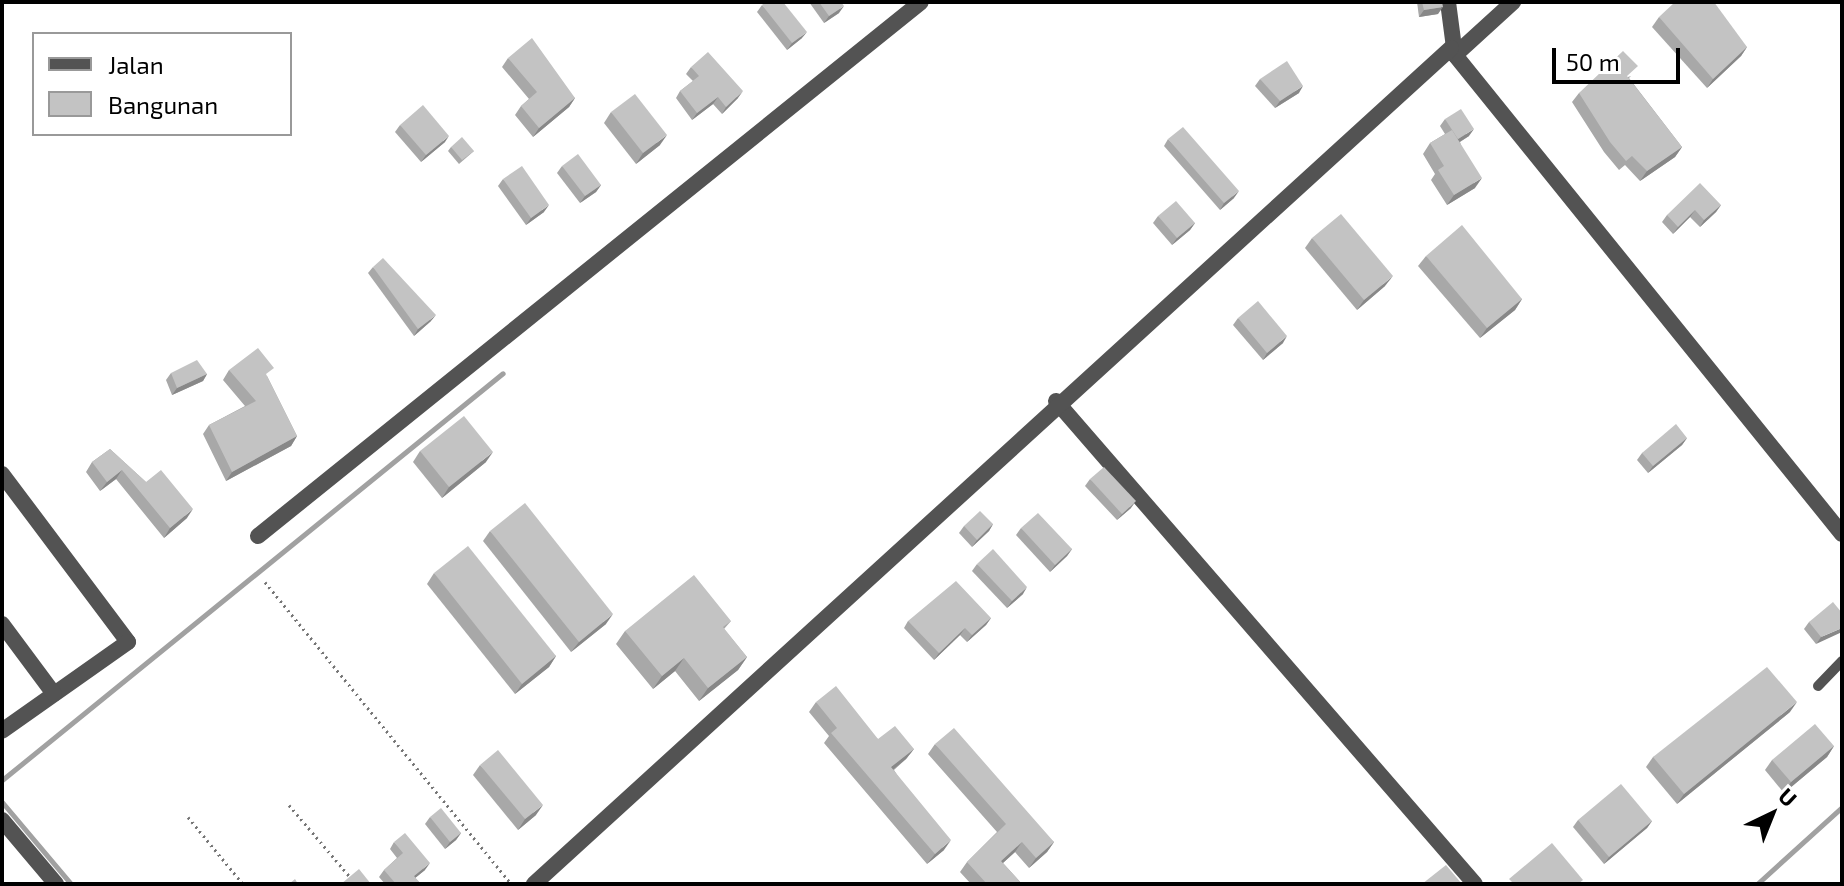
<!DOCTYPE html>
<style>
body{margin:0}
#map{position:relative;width:1844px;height:886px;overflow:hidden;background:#fff;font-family:"Exo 2",sans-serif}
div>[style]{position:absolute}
.stream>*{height:5px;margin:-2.5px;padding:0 2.5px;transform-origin:2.5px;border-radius:2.5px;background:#a1a1a1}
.path>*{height:3px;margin-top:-1.5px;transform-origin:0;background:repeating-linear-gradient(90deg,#757575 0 2px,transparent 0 6px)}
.service>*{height:10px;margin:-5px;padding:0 5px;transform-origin:5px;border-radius:5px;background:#535353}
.minor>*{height:16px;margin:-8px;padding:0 8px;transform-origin:8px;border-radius:8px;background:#535353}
.wall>*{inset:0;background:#a8a8a8}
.shaded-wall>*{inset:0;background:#888}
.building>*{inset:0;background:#c3c3c3}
span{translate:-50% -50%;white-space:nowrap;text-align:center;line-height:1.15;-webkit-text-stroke:6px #fff;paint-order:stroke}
.frame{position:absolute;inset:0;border:4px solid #000;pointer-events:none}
.legend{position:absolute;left:32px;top:32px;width:260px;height:104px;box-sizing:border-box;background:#fff;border:2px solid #999;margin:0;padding:10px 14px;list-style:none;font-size:24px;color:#000}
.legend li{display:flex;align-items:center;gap:16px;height:40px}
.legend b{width:40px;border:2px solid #999}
.north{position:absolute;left:1732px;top:774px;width:80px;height:80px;-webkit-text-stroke:6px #fff;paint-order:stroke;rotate:43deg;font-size:22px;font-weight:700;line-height:32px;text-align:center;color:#000}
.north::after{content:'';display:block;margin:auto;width:28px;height:36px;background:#000;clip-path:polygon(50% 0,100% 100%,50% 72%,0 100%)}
.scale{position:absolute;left:1552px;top:48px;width:128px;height:36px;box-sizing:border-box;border:4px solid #000;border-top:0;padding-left:10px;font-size:24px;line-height:28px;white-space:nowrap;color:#000;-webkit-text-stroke:6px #fff;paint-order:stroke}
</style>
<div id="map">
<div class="stream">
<i style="left:2px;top:780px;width:645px;rotate:-39.09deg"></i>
<i style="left:2px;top:802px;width:107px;rotate:49.9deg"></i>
<i style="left:1757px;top:884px;width:115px;rotate:-42.2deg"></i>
</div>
<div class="path">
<i style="left:265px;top:582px;width:390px;rotate:50.8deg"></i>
<i style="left:289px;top:805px;width:104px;rotate:49.7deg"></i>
<i style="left:188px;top:817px;width:87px;rotate:50.6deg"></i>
</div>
<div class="service">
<i style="left:1818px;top:686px;width:35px;rotate:-46deg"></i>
</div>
<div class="minor">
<i style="left:1448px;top:2px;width:53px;rotate:82.5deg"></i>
<i style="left:1455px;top:55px;width:616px;rotate:51.06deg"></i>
<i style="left:1455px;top:55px;width:79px;rotate:-42.4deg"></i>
<i style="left:1056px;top:401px;width:639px;rotate:49.06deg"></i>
<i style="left:2px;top:474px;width:210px;rotate:53.1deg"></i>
<i style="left:128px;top:642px;width:154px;rotate:144.8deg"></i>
<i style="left:258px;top:536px;width:851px;rotate:-38.85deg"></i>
<i style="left:2px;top:624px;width:87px;rotate:53.4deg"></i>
<i style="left:2px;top:820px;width:84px;rotate:49.8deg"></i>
<i style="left:534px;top:884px;width:1241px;rotate:-42.35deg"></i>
</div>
<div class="wall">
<i style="clip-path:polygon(809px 2px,841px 2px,839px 13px,824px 23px)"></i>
<i style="clip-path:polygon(1417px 2px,1442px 2px,1438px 14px,1419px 17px)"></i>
<i style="clip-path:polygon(762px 5px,802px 38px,787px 50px,757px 12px)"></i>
<i style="clip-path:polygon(1659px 17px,1747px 47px,1741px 56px,1707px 88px,1652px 27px)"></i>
<i style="clip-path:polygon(508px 58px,575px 98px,569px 107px,533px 137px,515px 115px,521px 106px,529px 99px,502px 67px)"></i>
<i style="clip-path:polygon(691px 67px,738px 98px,722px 114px,713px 104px,692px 120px,676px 98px,680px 91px,693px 81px,686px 74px)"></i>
<i style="clip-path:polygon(1631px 76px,1629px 78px,1682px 147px,1675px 157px,1640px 181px,1625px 165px,1619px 170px,1604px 152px,1572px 102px,1579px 93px)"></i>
<i style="clip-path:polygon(1260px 79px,1299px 93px,1275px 108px,1255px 86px)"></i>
<i style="clip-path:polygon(611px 112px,660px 145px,636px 164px,604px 123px)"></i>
<i style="clip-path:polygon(1445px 119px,1469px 136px,1460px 142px,1475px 188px,1447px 205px,1431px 180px,1435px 174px,1423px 154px,1430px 143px,1445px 134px,1440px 126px)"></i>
<i style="clip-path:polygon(400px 125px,445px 142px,421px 162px,395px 132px)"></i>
<i style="clip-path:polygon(1168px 139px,1234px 198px,1220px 210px,1164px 146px)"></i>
<i style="clip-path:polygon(451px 147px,474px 151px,459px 164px,448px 151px)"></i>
<i style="clip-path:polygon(562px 166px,601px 185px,596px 192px,580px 203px,557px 173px)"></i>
<i style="clip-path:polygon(503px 179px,544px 212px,526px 225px,498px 186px)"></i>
<i style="clip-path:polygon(1721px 205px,1716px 212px,1700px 227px,1690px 217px,1673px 234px,1662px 222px,1667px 215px)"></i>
<i style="clip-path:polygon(1158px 216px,1195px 223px,1190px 230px,1172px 245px,1153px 223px)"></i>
<i style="clip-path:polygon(1312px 238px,1385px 286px,1357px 310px,1305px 248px)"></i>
<i style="clip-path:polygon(1426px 256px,1522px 299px,1515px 310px,1480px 338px,1418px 266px)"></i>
<i style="clip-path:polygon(373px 267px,431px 321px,414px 336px,368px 273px)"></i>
<i style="clip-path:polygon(1238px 318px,1283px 343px,1263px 360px,1233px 325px)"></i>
<i style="clip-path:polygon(229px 370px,267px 376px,297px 436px,291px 446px,226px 481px,203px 434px,209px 425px,245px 406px,223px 380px)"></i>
<i style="clip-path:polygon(171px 373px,207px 374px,203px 381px,172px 395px,166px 380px)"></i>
<i style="clip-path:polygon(1687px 438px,1682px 445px,1648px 473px,1637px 460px,1642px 453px)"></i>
<i style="clip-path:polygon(110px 449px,146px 482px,187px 518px,164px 538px,116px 479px,100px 491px,86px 472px,92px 462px)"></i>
<i style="clip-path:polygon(420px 451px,486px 462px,442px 498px,413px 462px)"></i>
<i style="clip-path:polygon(1090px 479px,1131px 508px,1117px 520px,1085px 486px)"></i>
<i style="clip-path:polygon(993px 524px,989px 531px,972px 547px,959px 533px,964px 526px)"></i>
<i style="clip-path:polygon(1021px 528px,1072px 549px,1067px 556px,1050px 572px,1016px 535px)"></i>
<i style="clip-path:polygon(490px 531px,606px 624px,571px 652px,483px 541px)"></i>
<i style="clip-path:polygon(977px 564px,1023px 594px,1007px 608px,972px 571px)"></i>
<i style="clip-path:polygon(434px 573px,556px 656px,549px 667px,515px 694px,427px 584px)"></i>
<i style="clip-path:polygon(1842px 613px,1816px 644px,1804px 629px,1809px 622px)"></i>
<i style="clip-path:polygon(991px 618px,986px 625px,967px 642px,960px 635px,934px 660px,904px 628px,908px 621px)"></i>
<i style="clip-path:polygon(731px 621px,724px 629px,747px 657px,738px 670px,699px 701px,675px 671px,653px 689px,616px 644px,625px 631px)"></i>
<i style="clip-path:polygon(816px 702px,878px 739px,914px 749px,906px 759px,894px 770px,944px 850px,927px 864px,824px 743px,829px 736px,809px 712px)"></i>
<i style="clip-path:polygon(1790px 712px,1677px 804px,1646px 767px,1653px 757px)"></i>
<i style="clip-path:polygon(935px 744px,1054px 842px,1047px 852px,1029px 868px,1015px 852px,1003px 863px,1022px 884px,971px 884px,960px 872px,967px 862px,997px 832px,928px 754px)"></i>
<i style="clip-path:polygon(1834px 746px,1827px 757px,1784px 793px,1765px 770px,1772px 760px)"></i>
<i style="clip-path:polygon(480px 765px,536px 815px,518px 830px,473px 775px)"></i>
<i style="clip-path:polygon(430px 817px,461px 833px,456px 840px,445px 849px,425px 824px)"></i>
<i style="clip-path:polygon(1578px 820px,1652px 821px,1647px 828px,1604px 864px,1573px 827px)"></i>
<i style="clip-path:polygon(394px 842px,425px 870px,415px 878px,421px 884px,385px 884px,379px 877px,384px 870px,397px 858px,390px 849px)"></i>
</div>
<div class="shaded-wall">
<i style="clip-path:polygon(844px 6px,839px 13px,824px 23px,829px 16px)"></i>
<i style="clip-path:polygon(1443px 7px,1438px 14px,1419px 17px,1424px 10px)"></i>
<i style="clip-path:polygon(807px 32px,802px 38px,787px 50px,792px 43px)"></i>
<i style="clip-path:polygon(1747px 47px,1741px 56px,1707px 88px,1713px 79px)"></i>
<i style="clip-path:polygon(1303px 86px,1299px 93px,1275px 108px,1280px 101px)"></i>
<i style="clip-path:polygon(743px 91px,738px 98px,722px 114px,726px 107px)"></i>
<i style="clip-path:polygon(718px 97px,713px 104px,692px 120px,697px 113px)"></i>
<i style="clip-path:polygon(575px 98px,569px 107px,533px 137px,539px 128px)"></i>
<i style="clip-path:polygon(1474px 129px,1469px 136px,1453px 146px,1458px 139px)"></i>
<i style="clip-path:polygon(667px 135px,660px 145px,636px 164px,643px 153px)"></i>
<i style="clip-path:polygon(449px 136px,445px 142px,421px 162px,426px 155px)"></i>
<i style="clip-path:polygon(1682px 147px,1675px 157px,1640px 181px,1647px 171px)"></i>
<i style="clip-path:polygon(1482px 178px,1475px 188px,1447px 205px,1454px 195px)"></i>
<i style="clip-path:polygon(601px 185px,596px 192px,580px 203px,585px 196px)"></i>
<i style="clip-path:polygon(1239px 191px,1234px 198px,1220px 210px,1224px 203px)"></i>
<i style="clip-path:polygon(549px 205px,544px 212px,526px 225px,531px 218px)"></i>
<i style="clip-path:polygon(1721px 205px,1716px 212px,1700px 227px,1704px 220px)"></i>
<i style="clip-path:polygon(1695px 210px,1690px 217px,1673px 234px,1678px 227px)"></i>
<i style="clip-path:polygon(1195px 223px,1190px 230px,1172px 245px,1177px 238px)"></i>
<i style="clip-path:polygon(1393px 276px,1385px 286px,1357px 310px,1364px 300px)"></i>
<i style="clip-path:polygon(1522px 299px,1515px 310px,1480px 338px,1487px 328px)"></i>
<i style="clip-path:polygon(436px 315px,431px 321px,414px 336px,418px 329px)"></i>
<i style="clip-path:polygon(1287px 336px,1283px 343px,1263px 360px,1267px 353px)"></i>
<i style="clip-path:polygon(207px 374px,203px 381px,172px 395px,177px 388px)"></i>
<i style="clip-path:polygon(297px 436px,291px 446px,226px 481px,232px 472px)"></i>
<i style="clip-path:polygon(1687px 438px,1682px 445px,1648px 473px,1653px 466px)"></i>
<i style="clip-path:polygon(493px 452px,486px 462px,442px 498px,449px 487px)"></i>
<i style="clip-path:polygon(122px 470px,116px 479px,100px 491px,107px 482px)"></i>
<i style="clip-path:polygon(1136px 501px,1131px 508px,1117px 520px,1122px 514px)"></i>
<i style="clip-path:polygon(193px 509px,187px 518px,164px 538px,170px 528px)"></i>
<i style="clip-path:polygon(993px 524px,989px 531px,972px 547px,977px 540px)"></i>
<i style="clip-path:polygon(1072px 549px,1067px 556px,1050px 572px,1055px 565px)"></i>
<i style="clip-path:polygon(1027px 587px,1023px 594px,1007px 608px,1012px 601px)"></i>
<i style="clip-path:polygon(613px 614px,606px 624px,571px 652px,579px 642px)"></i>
<i style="clip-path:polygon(991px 618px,986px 625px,967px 642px,972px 635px)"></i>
<i style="clip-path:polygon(965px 628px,960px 635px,934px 660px,939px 653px)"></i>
<i style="clip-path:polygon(1842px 628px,1842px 632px,1816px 644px,1821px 637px)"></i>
<i style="clip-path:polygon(556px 656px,549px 667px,515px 694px,522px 684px)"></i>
<i style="clip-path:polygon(747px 657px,738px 670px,699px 701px,708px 688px)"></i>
<i style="clip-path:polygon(684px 658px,675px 671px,653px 689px,662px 676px)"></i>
<i style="clip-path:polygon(1797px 702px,1790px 712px,1677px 804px,1684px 794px)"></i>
<i style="clip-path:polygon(1834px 746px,1827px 757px,1784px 793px,1791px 782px)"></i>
<i style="clip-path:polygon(914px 749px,906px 759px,884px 777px,891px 767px)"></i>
<i style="clip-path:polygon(543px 805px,536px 815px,518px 830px,525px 819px)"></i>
<i style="clip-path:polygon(1652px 821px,1647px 828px,1604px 864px,1609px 857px)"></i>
<i style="clip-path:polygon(461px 833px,456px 840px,445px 849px,450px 842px)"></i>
<i style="clip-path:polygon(951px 840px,944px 850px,927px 864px,935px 854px)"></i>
<i style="clip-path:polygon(1022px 842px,1015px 852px,994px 871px,1001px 861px)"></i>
<i style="clip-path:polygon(1054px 842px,1047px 852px,1029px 868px,1036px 858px)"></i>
<i style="clip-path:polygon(430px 863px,425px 870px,409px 883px,414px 876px)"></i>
</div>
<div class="building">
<i style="clip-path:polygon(765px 2px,783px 2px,807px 32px,792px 43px,762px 5px)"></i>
<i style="clip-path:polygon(819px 2px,841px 2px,844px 6px,829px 16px)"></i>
<i style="clip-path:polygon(1422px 2px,1442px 2px,1443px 7px,1424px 10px)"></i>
<i style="clip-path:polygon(1675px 2px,1714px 2px,1747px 47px,1713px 79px,1659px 17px)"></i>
<i style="clip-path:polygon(532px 38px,575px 98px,539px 128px,521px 106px,537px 92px,508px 58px)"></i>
<i style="clip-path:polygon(1623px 51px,1638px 66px,1627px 76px,1682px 147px,1647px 171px,1632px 156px,1626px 161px,1610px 142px,1579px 93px)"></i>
<i style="clip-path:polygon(708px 52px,743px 91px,726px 107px,718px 97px,697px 113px,680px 91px,699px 76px,691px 67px)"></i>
<i style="clip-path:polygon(1287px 61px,1303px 86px,1280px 101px,1260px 79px)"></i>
<i style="clip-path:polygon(635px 94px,667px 135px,643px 153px,611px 112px)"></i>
<i style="clip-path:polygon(423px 105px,449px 136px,426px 155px,400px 125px)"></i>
<i style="clip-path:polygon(1461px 109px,1474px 129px,1458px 139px,1445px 119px)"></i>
<i style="clip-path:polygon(1183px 127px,1239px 191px,1224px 203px,1168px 139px)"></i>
<i style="clip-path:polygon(1452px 130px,1482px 178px,1454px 195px,1438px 170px,1444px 166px,1430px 143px)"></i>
<i style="clip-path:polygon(462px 137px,474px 151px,462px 160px,451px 147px)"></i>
<i style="clip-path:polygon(578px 154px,601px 185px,585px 196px,562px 166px)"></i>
<i style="clip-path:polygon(522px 166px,549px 205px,531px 218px,503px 179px)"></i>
<i style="clip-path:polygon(1700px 183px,1721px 205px,1704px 220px,1695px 210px,1678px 227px,1667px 215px)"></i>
<i style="clip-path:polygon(1176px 201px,1195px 223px,1177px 238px,1158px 216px)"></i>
<i style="clip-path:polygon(1341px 214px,1393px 276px,1364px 300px,1312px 238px)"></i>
<i style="clip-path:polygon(1462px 225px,1522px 299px,1487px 328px,1426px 256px)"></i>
<i style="clip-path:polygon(383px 258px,436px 315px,418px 329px,373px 267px)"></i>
<i style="clip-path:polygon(1258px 301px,1287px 336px,1267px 353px,1238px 318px)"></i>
<i style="clip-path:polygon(258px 348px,274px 368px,266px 374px,297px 436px,232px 472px,209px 425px,256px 401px,229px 370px)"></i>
<i style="clip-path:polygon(197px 360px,207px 374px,177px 388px,171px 373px)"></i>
<i style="clip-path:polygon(464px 416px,493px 452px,449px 487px,420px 451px)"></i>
<i style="clip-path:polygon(1676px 424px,1687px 438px,1653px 466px,1642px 453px)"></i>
<i style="clip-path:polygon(110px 449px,146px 482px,161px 470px,193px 509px,170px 528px,122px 470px,107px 482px,92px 462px)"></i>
<i style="clip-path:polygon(1104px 467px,1136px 501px,1122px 514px,1090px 479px)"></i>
<i style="clip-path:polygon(525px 503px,613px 614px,579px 642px,490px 531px)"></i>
<i style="clip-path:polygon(980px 511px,993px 524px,977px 540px,964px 526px)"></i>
<i style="clip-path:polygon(1038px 513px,1072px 549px,1055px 565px,1021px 528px)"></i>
<i style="clip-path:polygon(468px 546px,556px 656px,522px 684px,434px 573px)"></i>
<i style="clip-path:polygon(993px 549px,1027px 587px,1012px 601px,977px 564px)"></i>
<i style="clip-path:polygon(694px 575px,731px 621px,723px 627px,747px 657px,708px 688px,684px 658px,662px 676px,625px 631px)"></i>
<i style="clip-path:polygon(956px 581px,991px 618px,972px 635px,965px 628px,939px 653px,908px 621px)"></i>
<i style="clip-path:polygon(1833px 602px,1842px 613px,1842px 628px,1821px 637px,1809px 622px)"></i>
<i style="clip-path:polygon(1767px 667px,1797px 702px,1684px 794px,1653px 757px)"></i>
<i style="clip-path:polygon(836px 686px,878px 739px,895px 726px,914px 749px,891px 767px,951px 840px,935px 854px,831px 733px,837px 728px,816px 702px)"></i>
<i style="clip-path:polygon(1815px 724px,1834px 746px,1791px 782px,1772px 760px)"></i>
<i style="clip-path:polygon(954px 728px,1054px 842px,1036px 858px,1022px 842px,1001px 861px,1022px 884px,987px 884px,967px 862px,1006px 824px,935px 744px)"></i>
<i style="clip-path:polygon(498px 750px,543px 805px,525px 819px,480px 765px)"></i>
<i style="clip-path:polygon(1621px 784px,1652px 821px,1609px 857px,1578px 820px)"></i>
<i style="clip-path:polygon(441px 808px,461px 833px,450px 842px,430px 817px)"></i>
<i style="clip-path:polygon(405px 833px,430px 863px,414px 876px,421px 884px,396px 884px,384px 870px,403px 853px,394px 842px)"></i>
<i style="clip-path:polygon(1552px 843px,1583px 880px,1578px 884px,1514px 884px,1509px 879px)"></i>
<i style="clip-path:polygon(1446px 865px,1462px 884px,1422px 884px)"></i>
<i style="clip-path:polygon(359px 869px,371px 884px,341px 884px)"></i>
<i style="clip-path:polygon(295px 879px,298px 884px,289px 884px)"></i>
</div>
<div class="frame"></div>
<ul class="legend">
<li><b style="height:10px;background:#535353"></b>Jalan</li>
<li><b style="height:22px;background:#c3c3c3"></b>Bangunan</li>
</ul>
<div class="north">U</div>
<div class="scale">50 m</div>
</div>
